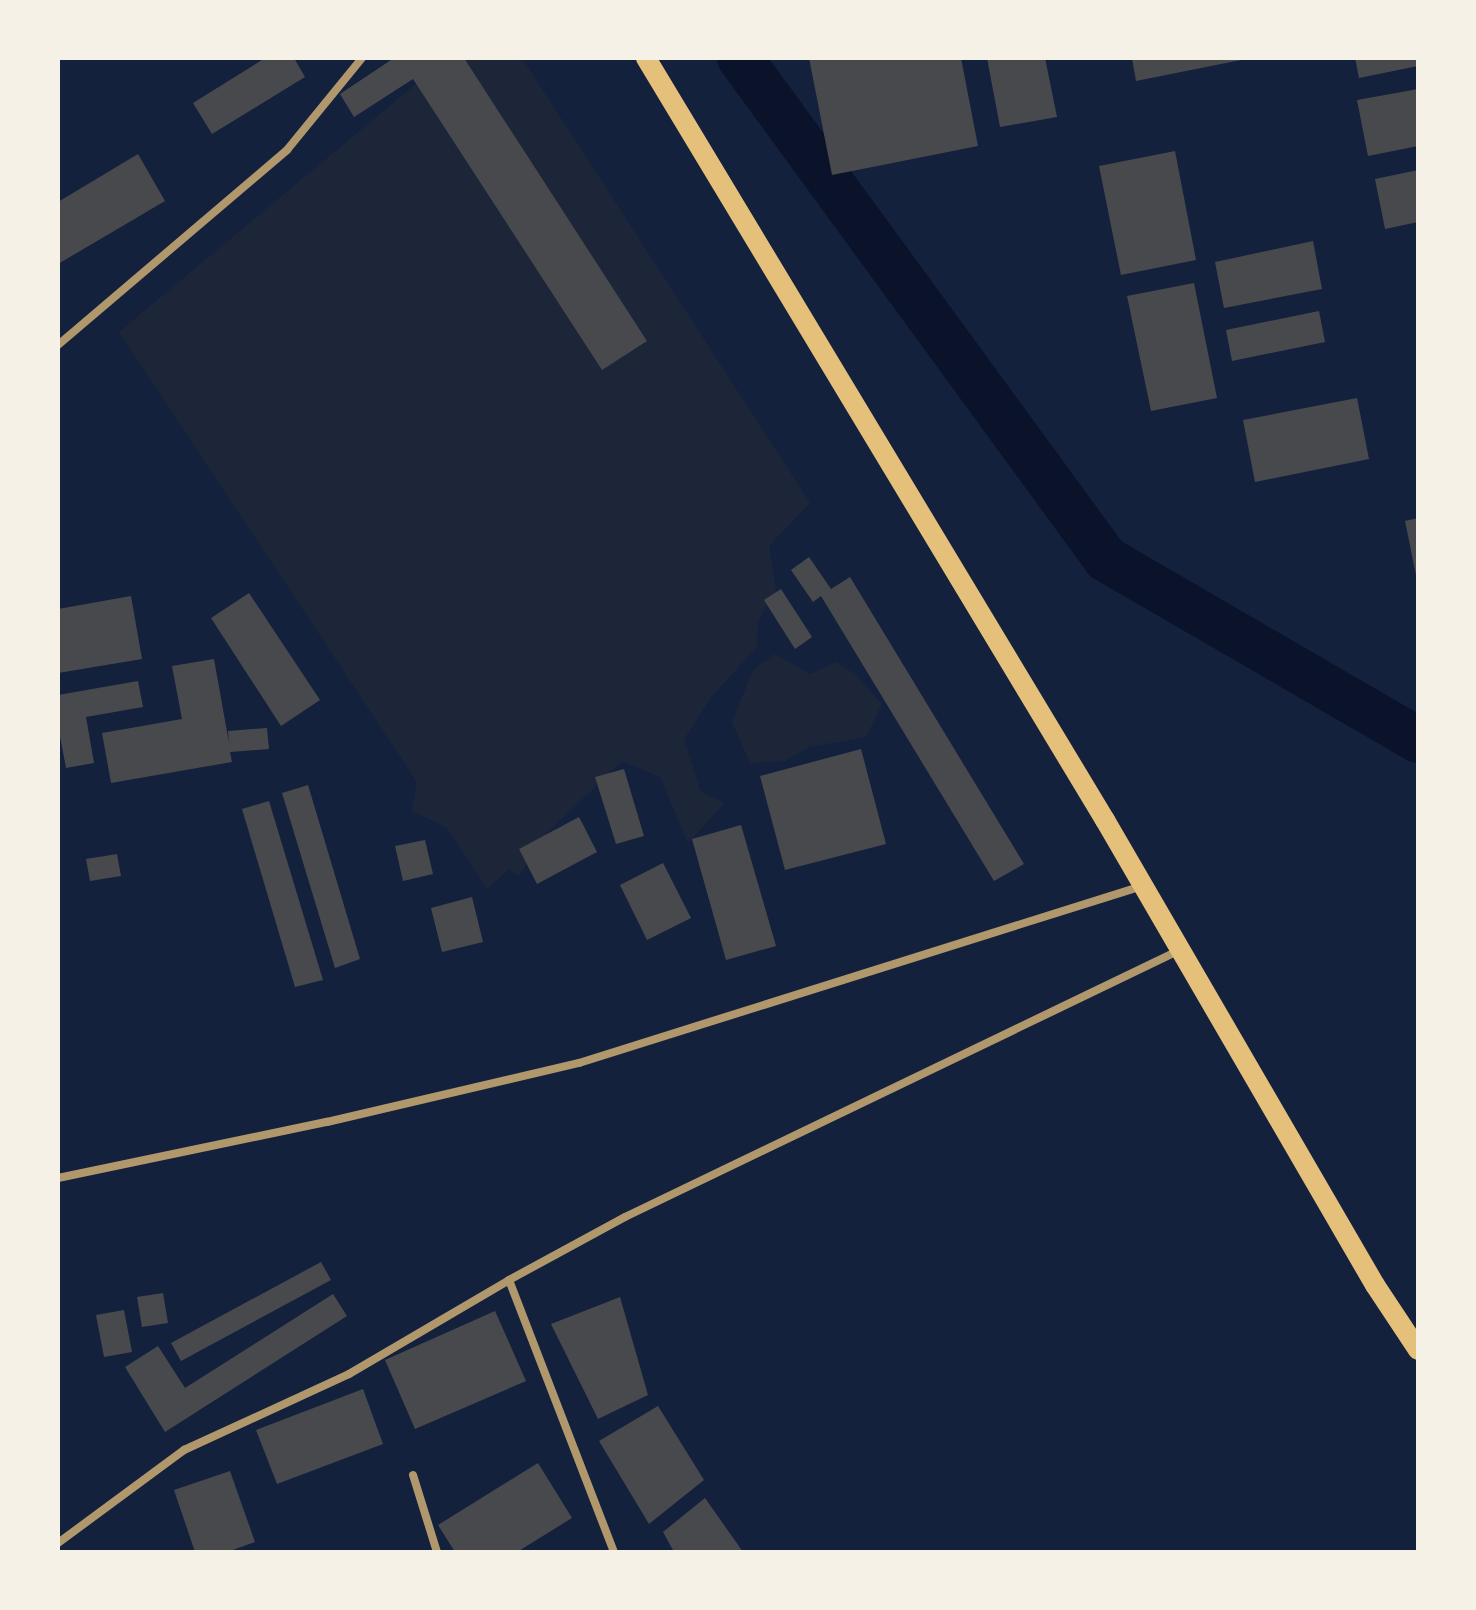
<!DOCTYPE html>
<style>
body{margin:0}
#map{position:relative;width:1476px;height:1610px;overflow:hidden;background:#14213d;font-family:"Libre Baskerville",serif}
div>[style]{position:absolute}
.green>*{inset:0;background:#1d2539}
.canal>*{height:46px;margin:-23px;padding:0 23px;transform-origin:23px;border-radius:23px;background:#0b132b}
.building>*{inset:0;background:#48494c}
.minor>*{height:8px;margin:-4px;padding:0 4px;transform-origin:4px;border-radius:4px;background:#b1986c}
.primary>*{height:20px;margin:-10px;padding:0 10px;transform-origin:10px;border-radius:10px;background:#e5c07b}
span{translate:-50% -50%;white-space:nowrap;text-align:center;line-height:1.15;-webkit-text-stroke:7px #f6f1e7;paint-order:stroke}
.frame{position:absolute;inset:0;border:60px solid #f6f1e7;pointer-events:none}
</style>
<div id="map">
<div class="green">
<i style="clip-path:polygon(447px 58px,522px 58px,810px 503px,769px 546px,776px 591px,758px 621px,757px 647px,712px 696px,684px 739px,701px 792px,725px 803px,688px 843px,660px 777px,622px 761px,541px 839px,519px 877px,509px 869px,487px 889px,447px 828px,412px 811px,417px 782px,119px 332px)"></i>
<i style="clip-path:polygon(775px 654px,810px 674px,836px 662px,855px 674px,882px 704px,866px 737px,809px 747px,785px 761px,750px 763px,732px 722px,753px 670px)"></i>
</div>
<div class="canal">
<i style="left:740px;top:58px;width:620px;rotate:53.85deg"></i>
<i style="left:1106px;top:559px;width:361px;rotate:30.1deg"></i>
</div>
<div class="building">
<i style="clip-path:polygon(265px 58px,294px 58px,305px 77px,212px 134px,193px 103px)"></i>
<i style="clip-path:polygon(394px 58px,464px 58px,647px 341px,602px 370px,413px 79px,354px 117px,340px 94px)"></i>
<i style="clip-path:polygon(809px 58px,961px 58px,978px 146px,832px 175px)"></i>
<i style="clip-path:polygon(987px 58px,1045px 58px,1057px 117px,1000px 127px)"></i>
<i style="clip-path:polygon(1132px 58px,1246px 58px,1246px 59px,1136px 81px)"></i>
<i style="clip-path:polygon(1355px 58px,1418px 58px,1418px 66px,1359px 78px)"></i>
<i style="clip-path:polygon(1418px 89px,1418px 146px,1368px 156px,1357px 100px)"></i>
<i style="clip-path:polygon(1175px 151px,1196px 260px,1121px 275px,1099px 166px)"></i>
<i style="clip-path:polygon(138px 154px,165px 201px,58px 264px,58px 202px)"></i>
<i style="clip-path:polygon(1418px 170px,1418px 222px,1385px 229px,1375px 179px)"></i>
<i style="clip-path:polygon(1313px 241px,1322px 289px,1224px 308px,1215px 262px)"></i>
<i style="clip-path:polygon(1194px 283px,1217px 398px,1151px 411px,1127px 296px)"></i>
<i style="clip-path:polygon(1319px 311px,1325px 342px,1232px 361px,1226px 330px)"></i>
<i style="clip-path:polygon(1357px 398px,1369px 459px,1255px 482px,1243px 420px)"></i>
<i style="clip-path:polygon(1418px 518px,1418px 580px,1417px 580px,1405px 521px)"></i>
<i style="clip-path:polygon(809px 557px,831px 589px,850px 577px,1024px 864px,994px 881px,821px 596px,813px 602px,791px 570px)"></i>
<i style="clip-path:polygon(781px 589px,812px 637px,795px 649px,764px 600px)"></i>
<i style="clip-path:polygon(249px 593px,320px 700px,281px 726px,211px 618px)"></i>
<i style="clip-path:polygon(131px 596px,142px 659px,58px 673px,58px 609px)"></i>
<i style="clip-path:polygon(214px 659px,229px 743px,228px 731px,267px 728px,269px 749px,230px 752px,232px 762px,111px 783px,102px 733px,182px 719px,172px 666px)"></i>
<i style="clip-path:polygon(138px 681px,143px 707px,86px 717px,94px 763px,66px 768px,58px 726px,58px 695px)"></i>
<i style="clip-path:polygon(861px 749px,886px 844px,785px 870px,760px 776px)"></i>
<i style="clip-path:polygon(624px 769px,644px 836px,616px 844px,595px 777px)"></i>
<i style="clip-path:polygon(308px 785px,360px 959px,335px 968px,282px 793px)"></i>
<i style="clip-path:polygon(269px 801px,323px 980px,295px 987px,242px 809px)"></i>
<i style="clip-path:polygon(579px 817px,597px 852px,537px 884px,519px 849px)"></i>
<i style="clip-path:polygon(741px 825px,776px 946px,726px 960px,692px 839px)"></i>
<i style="clip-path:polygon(425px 840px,433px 874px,403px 881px,395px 846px)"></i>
<i style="clip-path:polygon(117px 854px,121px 876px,90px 881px,86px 859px)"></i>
<i style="clip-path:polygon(663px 863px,691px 918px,647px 940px,620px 885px)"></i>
<i style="clip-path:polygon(472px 897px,483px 942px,442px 952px,431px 908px)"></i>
<i style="clip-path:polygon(321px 1262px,331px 1280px,181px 1361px,171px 1343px)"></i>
<i style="clip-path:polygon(163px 1293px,168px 1323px,142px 1327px,137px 1297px)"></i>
<i style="clip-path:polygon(333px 1294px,347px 1316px,165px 1432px,125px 1367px,158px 1346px,185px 1388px)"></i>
<i style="clip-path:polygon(620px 1297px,648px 1395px,598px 1419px,551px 1324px)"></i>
<i style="clip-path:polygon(124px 1310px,132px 1352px,104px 1357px,96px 1315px)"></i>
<i style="clip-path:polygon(495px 1311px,526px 1381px,415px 1429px,385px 1360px)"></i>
<i style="clip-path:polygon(363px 1389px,383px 1444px,277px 1484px,256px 1430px)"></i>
<i style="clip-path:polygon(658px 1406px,704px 1480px,649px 1524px,599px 1441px)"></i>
<i style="clip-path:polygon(538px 1463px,572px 1518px,517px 1552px,455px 1552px,438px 1525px)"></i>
<i style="clip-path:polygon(230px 1471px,255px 1542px,227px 1552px,195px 1552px,174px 1490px)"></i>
<i style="clip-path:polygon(705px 1498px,743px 1552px,674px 1552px,663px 1532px)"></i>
</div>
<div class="minor">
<i style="left:58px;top:345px;width:301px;rotate:-40.4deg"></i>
<i style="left:287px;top:150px;width:119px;rotate:-50.8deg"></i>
<i style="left:58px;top:1178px;width:275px;rotate:-11.8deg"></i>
<i style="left:327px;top:1122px;width:259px;rotate:-13.2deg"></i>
<i style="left:579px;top:1063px;width:590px;rotate:-17.45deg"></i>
<i style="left:509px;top:1280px;width:292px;rotate:68.9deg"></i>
<i style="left:413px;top:1475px;width:81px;rotate:72.7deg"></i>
<i style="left:58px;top:1543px;width:157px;rotate:-36.4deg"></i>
<i style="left:184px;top:1450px;width:182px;rotate:-24.7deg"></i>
<i style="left:349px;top:1374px;width:186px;rotate:-30.4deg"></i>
<i style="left:509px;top:1280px;width:132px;rotate:-28.5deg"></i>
<i style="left:625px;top:1217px;width:616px;rotate:-25.69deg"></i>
</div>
<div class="primary">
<i style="left:646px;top:58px;width:890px;rotate:58.94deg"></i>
<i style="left:1105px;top:820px;width:538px;rotate:59.86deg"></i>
<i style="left:1375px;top:1285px;width:78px;rotate:56.5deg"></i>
</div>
<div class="frame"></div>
</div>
